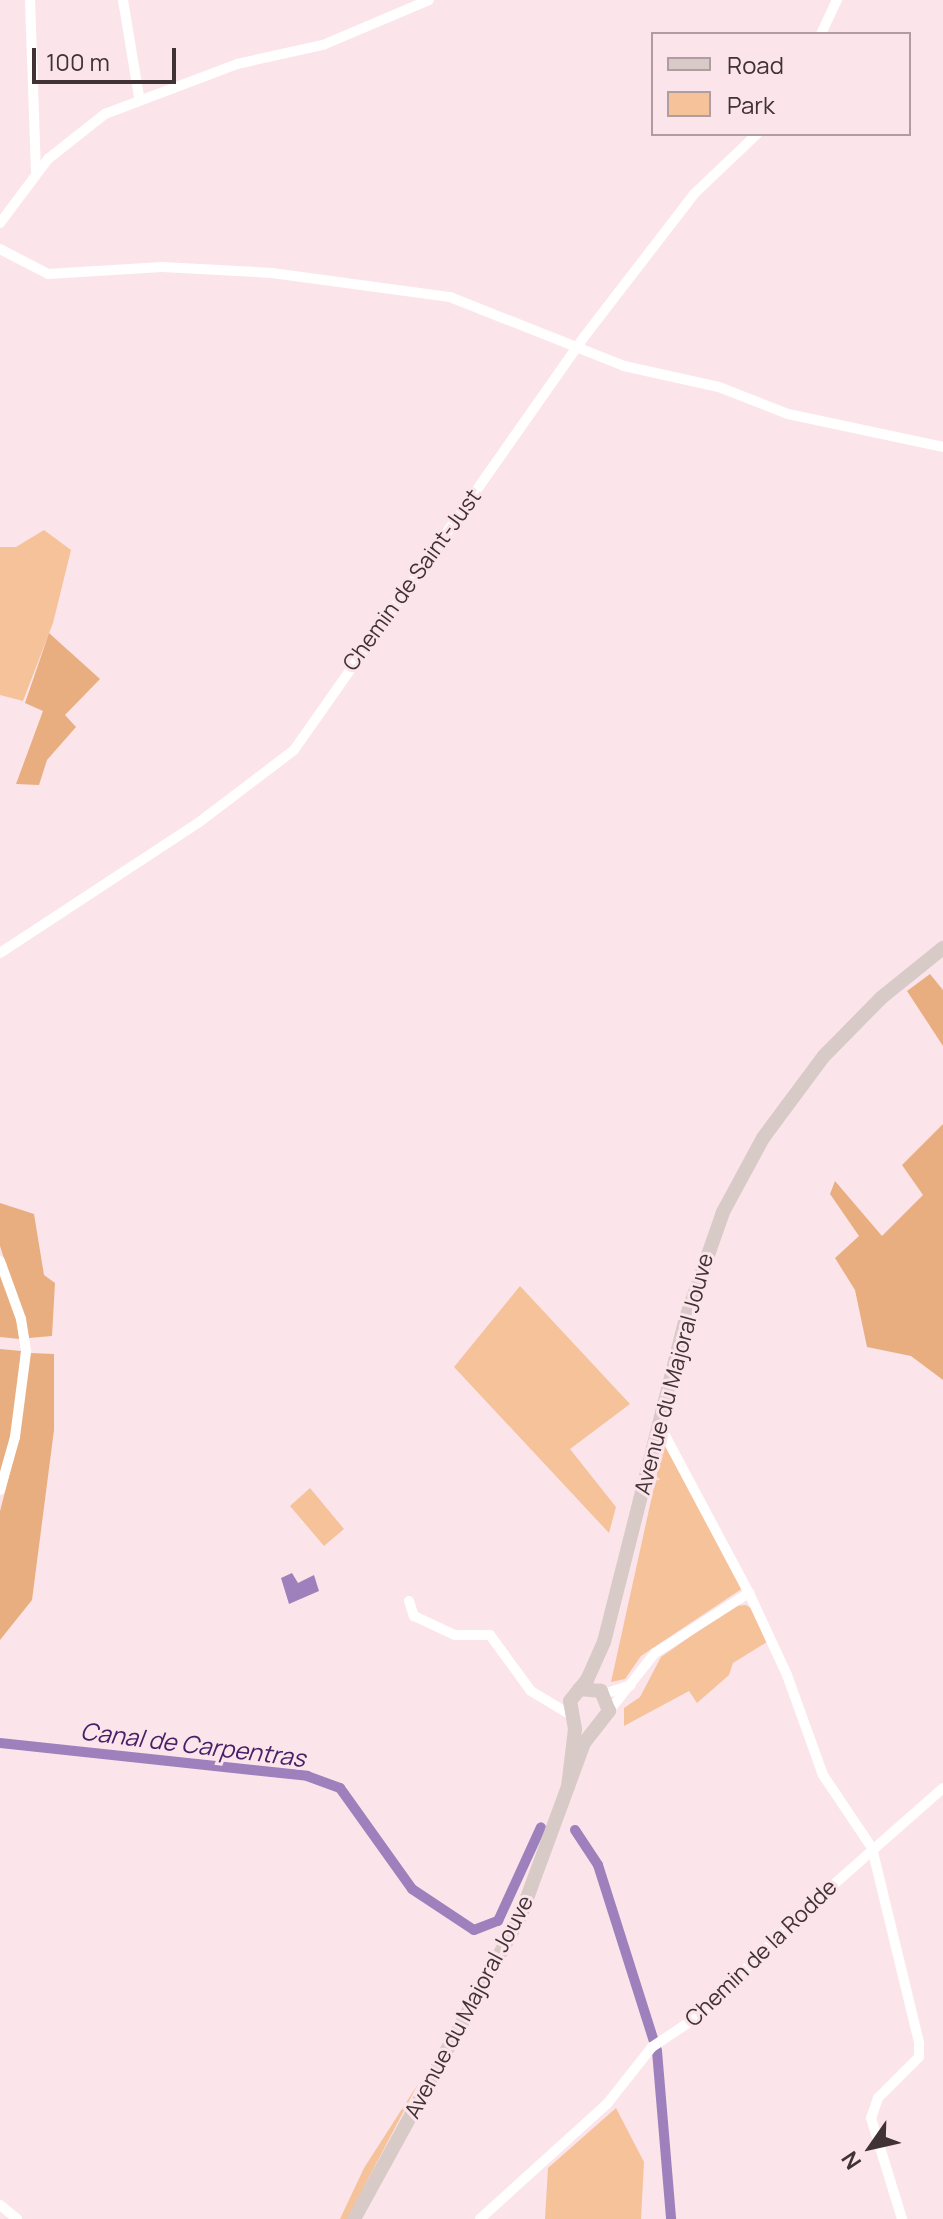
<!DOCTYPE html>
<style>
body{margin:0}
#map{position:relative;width:943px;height:2219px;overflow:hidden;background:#fbe5ea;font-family:Manrope,sans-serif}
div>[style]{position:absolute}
.green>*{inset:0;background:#f5c29a}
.forest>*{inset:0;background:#e8ae7f}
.water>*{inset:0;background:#9e80bc}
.canal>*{height:10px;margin:-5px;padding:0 5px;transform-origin:5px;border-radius:5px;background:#9e80bc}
.street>*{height:10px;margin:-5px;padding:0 5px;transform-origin:5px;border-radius:5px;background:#fff}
.secondary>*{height:14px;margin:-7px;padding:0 7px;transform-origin:7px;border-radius:7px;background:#d8cac7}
span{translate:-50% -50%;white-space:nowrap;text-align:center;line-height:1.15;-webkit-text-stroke:6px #fbe5ea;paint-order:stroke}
.street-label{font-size:22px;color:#403235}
.water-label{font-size:24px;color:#482068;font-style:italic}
.legend{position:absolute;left:651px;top:32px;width:260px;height:104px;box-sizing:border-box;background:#fbe5ea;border:2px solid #b09da2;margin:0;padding:10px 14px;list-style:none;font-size:24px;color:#403235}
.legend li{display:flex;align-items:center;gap:16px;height:40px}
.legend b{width:40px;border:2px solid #b09da2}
.north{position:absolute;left:831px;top:2107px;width:80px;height:80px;-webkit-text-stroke:6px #fbe5ea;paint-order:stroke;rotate:236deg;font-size:22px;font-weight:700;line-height:32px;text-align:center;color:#403235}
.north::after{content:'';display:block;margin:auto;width:28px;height:36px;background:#403235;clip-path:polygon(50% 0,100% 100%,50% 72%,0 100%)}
.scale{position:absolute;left:32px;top:48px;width:144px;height:36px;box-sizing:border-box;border:4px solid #403235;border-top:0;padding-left:10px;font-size:24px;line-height:28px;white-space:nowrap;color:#403235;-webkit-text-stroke:6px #fbe5ea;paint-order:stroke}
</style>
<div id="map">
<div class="green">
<i style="clip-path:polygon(44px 530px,71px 550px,53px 623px,23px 701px,0 695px,0 547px,16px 547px)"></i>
<i style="clip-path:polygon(520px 1286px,630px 1404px,570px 1449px,616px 1507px,609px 1533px,454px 1367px)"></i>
<i style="clip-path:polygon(663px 1446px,668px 1446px,743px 1588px,641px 1656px,625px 1679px,611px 1682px)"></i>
<i style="clip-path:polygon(310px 1488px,344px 1529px,324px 1546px,290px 1506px)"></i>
<i style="clip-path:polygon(746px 1605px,755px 1611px,767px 1642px,733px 1663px,729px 1675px,697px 1703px,689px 1691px,624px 1726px,624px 1708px,640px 1697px,661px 1657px,734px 1606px)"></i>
<i style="clip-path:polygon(418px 2084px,347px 2219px,340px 2219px,364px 2168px)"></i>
<i style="clip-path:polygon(616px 2108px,644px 2162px,641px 2219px,545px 2219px,548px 2168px)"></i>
</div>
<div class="forest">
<i style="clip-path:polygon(49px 633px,100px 679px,65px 715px,76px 727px,47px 760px,39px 785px,16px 784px,43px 711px,25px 703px)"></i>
<i style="clip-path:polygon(930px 974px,943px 990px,943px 1046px,907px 991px)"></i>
<i style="clip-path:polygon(943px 1124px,943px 1380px,911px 1356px,867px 1347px,855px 1290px,835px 1258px,859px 1236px,830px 1194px,835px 1181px,882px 1236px,923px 1195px,902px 1165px)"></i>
<i style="clip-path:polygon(0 1203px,34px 1214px,44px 1275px,55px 1283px,52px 1336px,29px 1338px,0 1246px)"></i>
<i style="clip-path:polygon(0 1273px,18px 1319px,20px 1339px,0 1337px)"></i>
<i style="clip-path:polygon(0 1349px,21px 1351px,13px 1432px,0 1478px)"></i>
<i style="clip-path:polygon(30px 1353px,54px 1354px,54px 1430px,32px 1600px,0 1640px,0 1511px,19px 1438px)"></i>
</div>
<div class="water">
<i style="clip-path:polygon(292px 1573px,298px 1583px,314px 1575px,319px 1591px,289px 1604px,281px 1578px)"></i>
</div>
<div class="canal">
<i style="left:0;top:1743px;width:309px;rotate:6.1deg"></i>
<i style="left:307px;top:1776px;width:35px;rotate:20deg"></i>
<i style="left:340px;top:1788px;width:124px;rotate:54.5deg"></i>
<i style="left:412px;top:1889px;width:74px;rotate:33.5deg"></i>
<i style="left:474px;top:1930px;width:26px;rotate:-21deg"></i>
<i style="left:498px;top:1921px;width:103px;rotate:-65.4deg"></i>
<i style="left:575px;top:1830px;width:42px;rotate:56.7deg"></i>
<i style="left:598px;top:1865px;width:195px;rotate:72.4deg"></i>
<i style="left:657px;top:2051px;width:169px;rotate:85.2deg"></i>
</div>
<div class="street">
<i style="left:30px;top:0;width:172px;rotate:88deg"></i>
<i style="left:123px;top:0;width:98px;rotate:80.6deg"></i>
<i style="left:821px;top:34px;width:38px;rotate:-65deg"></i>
<i style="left:0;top:223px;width:80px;rotate:-53.1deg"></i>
<i style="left:48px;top:159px;width:73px;rotate:-38.3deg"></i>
<i style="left:105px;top:114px;width:141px;rotate:-20.7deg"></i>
<i style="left:237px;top:64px;width:88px;rotate:-12.5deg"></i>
<i style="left:323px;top:45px;width:115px;rotate:-23deg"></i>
<i style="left:0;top:249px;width:54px;rotate:27.5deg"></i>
<i style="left:48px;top:274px;width:114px;rotate:-3.5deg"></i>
<i style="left:162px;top:267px;width:110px;rotate:3.1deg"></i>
<i style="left:272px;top:273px;width:180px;rotate:7.7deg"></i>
<i style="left:450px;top:297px;width:187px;rotate:21.6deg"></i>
<i style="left:624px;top:366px;width:97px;rotate:12.5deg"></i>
<i style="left:719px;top:387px;width:74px;rotate:21.4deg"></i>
<i style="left:788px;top:414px;width:158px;rotate:12deg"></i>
<i style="left:0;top:953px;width:237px;rotate:-33.3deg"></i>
<i style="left:198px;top:823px;width:121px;rotate:-37.2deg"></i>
<i style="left:294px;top:750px;width:505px;rotate:-54.92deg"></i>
<i style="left:584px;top:337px;width:180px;rotate:-52.4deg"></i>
<i style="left:694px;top:194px;width:87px;rotate:-43.6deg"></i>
<i style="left:0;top:1261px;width:62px;rotate:70.1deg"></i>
<i style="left:21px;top:1319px;width:33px;rotate:81deg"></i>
<i style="left:26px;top:1352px;width:86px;rotate:97.4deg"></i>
<i style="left:15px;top:1437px;width:55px;rotate:105.8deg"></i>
<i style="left:659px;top:1424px;width:191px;rotate:62deg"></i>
<i style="left:749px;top:1593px;width:90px;rotate:65.1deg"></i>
<i style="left:787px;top:1675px;width:106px;rotate:70.2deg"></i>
<i style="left:823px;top:1775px;width:88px;rotate:56.1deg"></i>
<i style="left:872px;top:1848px;width:201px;rotate:76.4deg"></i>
<i style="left:919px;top:2043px;width:14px;rotate:90deg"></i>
<i style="left:919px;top:2057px;width:58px;rotate:135deg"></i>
<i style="left:878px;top:2098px;width:21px;rotate:109deg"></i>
<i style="left:871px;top:2118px;width:106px;rotate:72.9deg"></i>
<i style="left:409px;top:1601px;width:16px;rotate:72deg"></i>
<i style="left:414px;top:1616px;width:45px;rotate:24.9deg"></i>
<i style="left:455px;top:1635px;width:35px"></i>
<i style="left:490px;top:1635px;width:69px;rotate:53.8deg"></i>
<i style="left:531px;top:1691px;width:47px;rotate:31deg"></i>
<i style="left:604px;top:1694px;width:28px;rotate:-18deg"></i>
<i style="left:609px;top:1711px;width:74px;rotate:-51.6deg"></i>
<i style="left:655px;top:1653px;width:112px;rotate:-32.6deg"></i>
<i style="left:0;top:2205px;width:22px;rotate:39deg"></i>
<i style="left:480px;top:2219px;width:171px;rotate:-42.2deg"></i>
<i style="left:607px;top:2104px;width:73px;rotate:-51.7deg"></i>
<i style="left:652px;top:2047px;width:54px;rotate:-33.7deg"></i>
<i style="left:697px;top:2017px;width:155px;rotate:-44.7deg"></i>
<i style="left:807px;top:1908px;width:181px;rotate:-41.4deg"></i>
</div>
<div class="secondary">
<i style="left:568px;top:1787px;width:58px;rotate:-83.1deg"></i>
<i style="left:575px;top:1729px;width:28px;rotate:-100deg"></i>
<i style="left:570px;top:1701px;width:27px;rotate:-51deg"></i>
<i style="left:587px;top:1680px;width:42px;rotate:-65.9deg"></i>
<i style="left:604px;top:1642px;width:337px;rotate:-75.8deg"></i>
<i style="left:687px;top:1315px;width:109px;rotate:-70.7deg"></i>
<i style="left:723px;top:1212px;width:84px;rotate:-61.6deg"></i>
<i style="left:763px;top:1138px;width:102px;rotate:-53.4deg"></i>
<i style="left:824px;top:1056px;width:81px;rotate:-45.5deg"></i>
<i style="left:881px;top:998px;width:80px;rotate:-38.9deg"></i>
<i style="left:354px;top:2219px;width:345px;rotate:-61.2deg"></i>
<i style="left:520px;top:1917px;width:185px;rotate:-69.8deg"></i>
<i style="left:584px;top:1743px;width:41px;rotate:-52deg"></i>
<i style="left:609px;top:1711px;width:22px;rotate:-112deg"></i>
<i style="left:601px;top:1691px;width:22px;rotate:-175deg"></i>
</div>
<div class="street-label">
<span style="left:412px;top:580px;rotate:-54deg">Chemin de Saint-Just</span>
<span style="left:674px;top:1374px;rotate:-75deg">Avenue du Majoral Jouve</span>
<span style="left:761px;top:1953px;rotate:-44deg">Chemin de la Rodde</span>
<span style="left:469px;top:2007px;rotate:-62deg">Avenue du Majoral Jouve</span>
</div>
<div class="water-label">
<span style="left:193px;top:1744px;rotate:7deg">Canal de Carpentras</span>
</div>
<ul class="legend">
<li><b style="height:10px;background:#d8cac7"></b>Road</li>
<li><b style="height:22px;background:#f5c29a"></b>Park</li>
</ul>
<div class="north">N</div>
<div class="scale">100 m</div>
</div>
